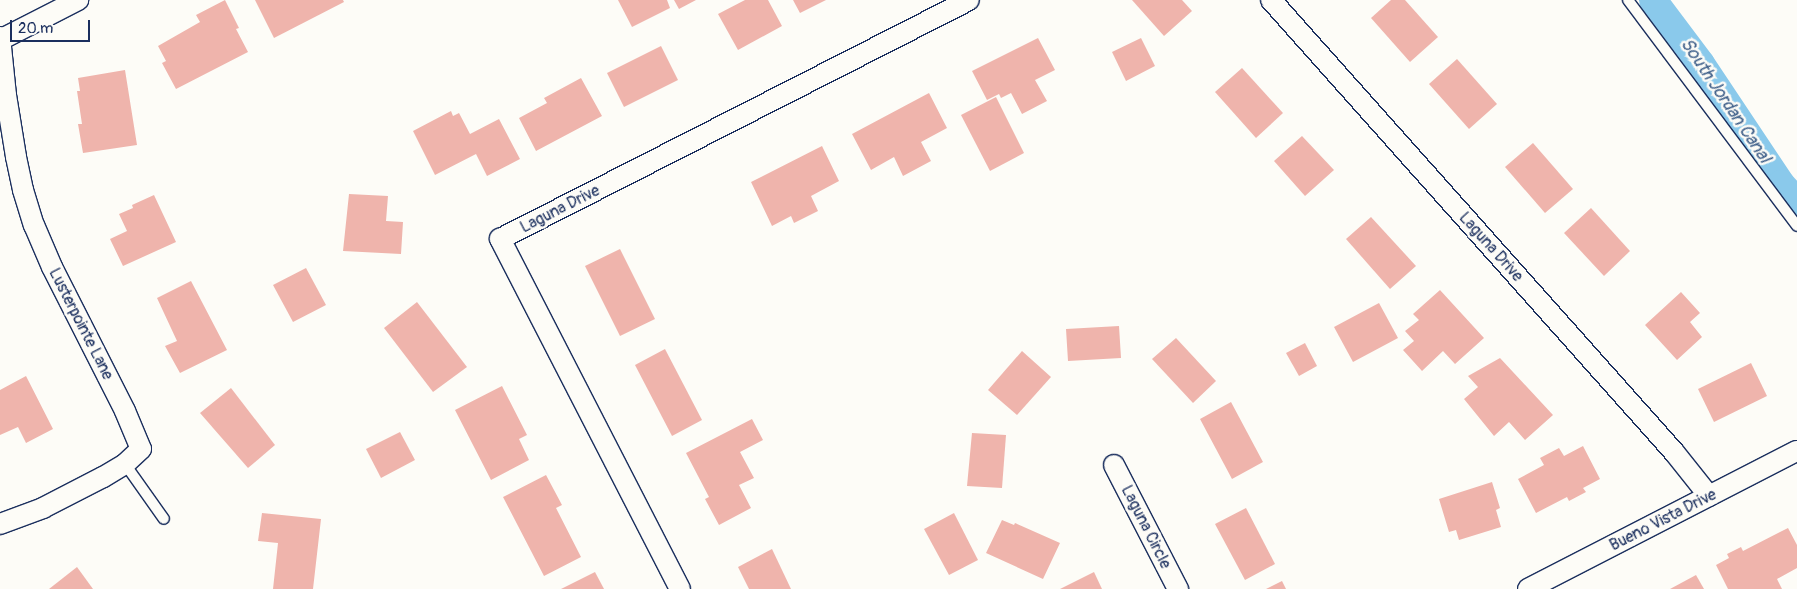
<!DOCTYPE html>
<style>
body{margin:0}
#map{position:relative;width:1797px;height:589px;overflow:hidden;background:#fdfcf7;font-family:Pangolin,sans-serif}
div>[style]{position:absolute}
.canal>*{height:28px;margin:-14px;padding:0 14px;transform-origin:14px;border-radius:14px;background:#8ac9eb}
.building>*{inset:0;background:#efb4ac}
.roads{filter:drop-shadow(1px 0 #1b2f5e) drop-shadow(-1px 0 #1b2f5e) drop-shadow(0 1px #1b2f5e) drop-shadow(0 -1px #1b2f5e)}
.service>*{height:10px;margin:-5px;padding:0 5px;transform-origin:5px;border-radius:5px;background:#fdfcf7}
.minor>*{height:20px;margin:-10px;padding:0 10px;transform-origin:10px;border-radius:10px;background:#fdfcf7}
span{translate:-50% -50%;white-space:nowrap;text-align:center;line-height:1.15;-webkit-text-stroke:5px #fdfcf7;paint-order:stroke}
.street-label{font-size:16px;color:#1b2f5e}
.water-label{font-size:18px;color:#3c5d88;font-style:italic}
.scale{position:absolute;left:10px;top:20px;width:80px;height:22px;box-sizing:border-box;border:2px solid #1b2f5e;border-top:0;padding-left:6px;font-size:15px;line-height:18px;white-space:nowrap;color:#1b2f5e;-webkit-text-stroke:4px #fdfcf7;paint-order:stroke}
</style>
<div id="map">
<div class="canal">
<i style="left:1653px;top:0;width:80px;rotate:53.1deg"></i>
<i style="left:1701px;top:64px;width:144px;rotate:56.3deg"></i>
<i style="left:1781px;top:184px;width:23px;rotate:47deg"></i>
</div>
<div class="building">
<i style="clip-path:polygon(225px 0,239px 28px,236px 29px,248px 52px,176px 89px,162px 63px,166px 61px,158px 46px,200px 22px,196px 15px)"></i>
<i style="clip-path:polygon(255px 0,343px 0,344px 2px,274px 38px)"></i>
<i style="clip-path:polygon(618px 0,667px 0,670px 8px,632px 27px)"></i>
<i style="clip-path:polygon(674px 0,696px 0,679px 9px)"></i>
<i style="clip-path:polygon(745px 0,768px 0,782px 26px,738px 50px,718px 14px)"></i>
<i style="clip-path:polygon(793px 0,826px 0,800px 13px)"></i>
<i style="clip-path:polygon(1132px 0,1182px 0,1192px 11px,1164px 36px)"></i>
<i style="clip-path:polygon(1391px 0,1405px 0,1438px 37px,1410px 62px,1371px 18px)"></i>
<i style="clip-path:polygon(1038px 38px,1055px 70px,1035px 80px,1047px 101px,1022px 114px,1011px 93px,1001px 98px,999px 94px,987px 100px,972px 71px)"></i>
<i style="clip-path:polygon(1141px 38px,1155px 66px,1126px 81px,1112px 52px)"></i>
<i style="clip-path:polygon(661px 46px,678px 80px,624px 107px,607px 73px)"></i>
<i style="clip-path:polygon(1457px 59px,1497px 104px,1469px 129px,1429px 84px)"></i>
<i style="clip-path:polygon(1242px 68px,1283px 113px,1256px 138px,1215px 92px)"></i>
<i style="clip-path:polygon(125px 70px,137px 145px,83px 153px,78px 124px,82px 124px,77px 91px,80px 91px,78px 78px)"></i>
<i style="clip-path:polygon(581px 78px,602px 116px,536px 151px,519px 118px,547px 103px,544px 98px)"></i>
<i style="clip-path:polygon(929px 93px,947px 128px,921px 142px,931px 161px,903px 176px,894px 157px,871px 170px,852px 134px)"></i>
<i style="clip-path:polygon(996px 97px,1024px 153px,990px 171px,961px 115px)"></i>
<i style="clip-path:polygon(451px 111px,453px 116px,459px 113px,470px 134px,499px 119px,520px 159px,487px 176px,476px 154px,435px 175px,413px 131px)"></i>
<i style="clip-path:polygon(1302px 136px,1334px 170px,1305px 196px,1274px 161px)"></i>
<i style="clip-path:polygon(1533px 143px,1573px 189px,1545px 213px,1505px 167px)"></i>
<i style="clip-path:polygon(822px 146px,839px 181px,811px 196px,818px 211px,794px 223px,791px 216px,772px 226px,751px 182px)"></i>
<i style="clip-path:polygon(349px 194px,388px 196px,386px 221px,403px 222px,401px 254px,343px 251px)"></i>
<i style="clip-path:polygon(154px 195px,176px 242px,123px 266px,110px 239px,127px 231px,119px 214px,133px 208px,132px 205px)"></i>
<i style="clip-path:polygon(1591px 208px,1630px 251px,1604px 276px,1564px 233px)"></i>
<i style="clip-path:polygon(1371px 217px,1416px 266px,1390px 289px,1346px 239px)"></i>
<i style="clip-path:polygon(620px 249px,655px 319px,620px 336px,585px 266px)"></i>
<i style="clip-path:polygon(306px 268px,326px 305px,293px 322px,273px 285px)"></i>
<i style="clip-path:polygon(191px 281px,227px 350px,180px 373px,165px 346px,177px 341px,157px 298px)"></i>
<i style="clip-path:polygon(1440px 290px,1484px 338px,1455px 364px,1443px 351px,1422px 371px,1403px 350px,1414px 341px,1405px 331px,1419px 320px,1413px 314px)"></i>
<i style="clip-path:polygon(1681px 292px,1700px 313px,1690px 322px,1702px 337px,1677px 360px,1645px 325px)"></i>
<i style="clip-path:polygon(417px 302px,467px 367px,433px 392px,384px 328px)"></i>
<i style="clip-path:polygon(1379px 303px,1398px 338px,1353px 362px,1334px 327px)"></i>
<i style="clip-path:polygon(1119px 326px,1121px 358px,1068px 361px,1066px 329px)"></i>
<i style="clip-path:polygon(1176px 338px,1216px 381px,1193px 403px,1152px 359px)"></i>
<i style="clip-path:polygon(1305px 343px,1317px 366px,1299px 376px,1286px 353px)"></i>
<i style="clip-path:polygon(665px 349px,702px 420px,672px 436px,635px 365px)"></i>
<i style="clip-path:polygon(1022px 351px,1051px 377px,1017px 415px,988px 390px)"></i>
<i style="clip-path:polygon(1500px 358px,1553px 415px,1525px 440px,1509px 422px,1494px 436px,1464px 399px,1478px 387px,1468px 376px)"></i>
<i style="clip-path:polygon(1751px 363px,1767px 396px,1714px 422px,1698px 389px)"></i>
<i style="clip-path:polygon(26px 376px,53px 429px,26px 443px,18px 427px,0 435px,0 390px)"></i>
<i style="clip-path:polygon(502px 386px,527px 435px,519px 439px,529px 460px,491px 480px,455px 410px)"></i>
<i style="clip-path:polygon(231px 388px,275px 445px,248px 468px,200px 413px)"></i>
<i style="clip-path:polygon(1231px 402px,1263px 462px,1232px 479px,1200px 419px)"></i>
<i style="clip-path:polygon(752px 419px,763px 440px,740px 452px,754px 478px,739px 485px,751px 508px,719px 525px,705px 499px,709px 497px,686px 453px)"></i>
<i style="clip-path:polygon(400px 432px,415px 460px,381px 478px,366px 449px)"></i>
<i style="clip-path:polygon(972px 433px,1006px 435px,1002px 488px,967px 486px)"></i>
<i style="clip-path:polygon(1583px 446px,1600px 479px,1583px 488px,1586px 492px,1569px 501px,1567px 497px,1536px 513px,1518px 479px,1544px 465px,1540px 458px,1559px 448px,1564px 456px)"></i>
<i style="clip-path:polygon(546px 475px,562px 505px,556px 508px,581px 557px,544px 576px,503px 497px)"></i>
<i style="clip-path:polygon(1492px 482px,1500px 508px,1496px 510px,1501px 527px,1459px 540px,1456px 530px,1449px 532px,1439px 499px)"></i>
<i style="clip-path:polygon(1246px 508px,1275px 564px,1245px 580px,1215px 524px)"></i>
<i style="clip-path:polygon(262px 513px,321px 519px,313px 589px,273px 589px,278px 543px,258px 541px)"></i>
<i style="clip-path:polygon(954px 513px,978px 560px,949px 575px,924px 529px)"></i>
<i style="clip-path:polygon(1002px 520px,1014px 525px,1015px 523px,1060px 543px,1043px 579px,986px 553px)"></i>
<i style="clip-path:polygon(1788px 528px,1797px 545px,1797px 568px,1777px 579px,1782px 589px,1728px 589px,1716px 565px,1729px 558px,1727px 554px,1741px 547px,1743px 551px)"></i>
<i style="clip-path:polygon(772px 549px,791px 589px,749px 589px,738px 567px)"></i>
<i style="clip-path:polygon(77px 567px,93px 589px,49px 589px)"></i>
<i style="clip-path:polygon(595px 572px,604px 589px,561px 589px)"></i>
<i style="clip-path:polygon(1094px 572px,1102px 589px,1060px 589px)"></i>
<i style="clip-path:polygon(1696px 575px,1704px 589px,1670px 589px)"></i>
<i style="clip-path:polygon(1282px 581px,1286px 589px,1266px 589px)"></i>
</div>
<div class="roads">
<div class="service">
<i style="left:1628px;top:0;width:282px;rotate:53.2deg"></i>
<i style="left:125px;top:464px;width:67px;rotate:54.7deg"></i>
</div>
<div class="minor">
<i style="left:1271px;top:0;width:606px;rotate:48.28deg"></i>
<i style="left:1674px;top:452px;width:56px;rotate:51.5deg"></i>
<i style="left:0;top:37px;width:58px;rotate:84.1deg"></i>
<i style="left:6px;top:95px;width:63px;rotate:80.8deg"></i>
<i style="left:16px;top:157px;width:34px;rotate:78deg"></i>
<i style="left:23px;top:190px;width:37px;rotate:73deg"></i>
<i style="left:34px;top:225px;width:46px;rotate:66.8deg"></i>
<i style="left:52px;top:267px;width:161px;rotate:63.1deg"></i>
<i style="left:125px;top:411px;width:41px;rotate:67.2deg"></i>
<i style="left:141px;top:449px;width:22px;rotate:137deg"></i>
<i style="left:125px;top:464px;width:26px;rotate:149deg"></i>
<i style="left:103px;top:477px;width:68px;rotate:152.7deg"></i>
<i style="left:43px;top:508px;width:46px;rotate:159.6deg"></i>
<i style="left:0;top:40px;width:88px;rotate:-27.1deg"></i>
<i style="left:1114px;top:465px;width:140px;rotate:62.7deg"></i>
<i style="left:680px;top:589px;width:394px;rotate:-117.2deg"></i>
<i style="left:500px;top:239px;width:526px;rotate:-27deg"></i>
<i style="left:1528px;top:589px;width:302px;rotate:-27.2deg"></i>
</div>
</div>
<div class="street-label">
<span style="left:560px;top:209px;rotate:-27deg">Laguna Drive</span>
<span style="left:1491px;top:247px;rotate:48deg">Laguna Drive</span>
<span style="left:81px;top:324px;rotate:63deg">Lusterpointe Lane</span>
<span style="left:1663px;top:520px;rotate:-27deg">Bueno Vista Drive</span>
<span style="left:1146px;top:527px;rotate:63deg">Laguna Circle</span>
</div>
<div class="water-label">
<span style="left:1725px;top:101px;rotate:56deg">South Jordan Canal</span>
</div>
<div class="scale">20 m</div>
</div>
